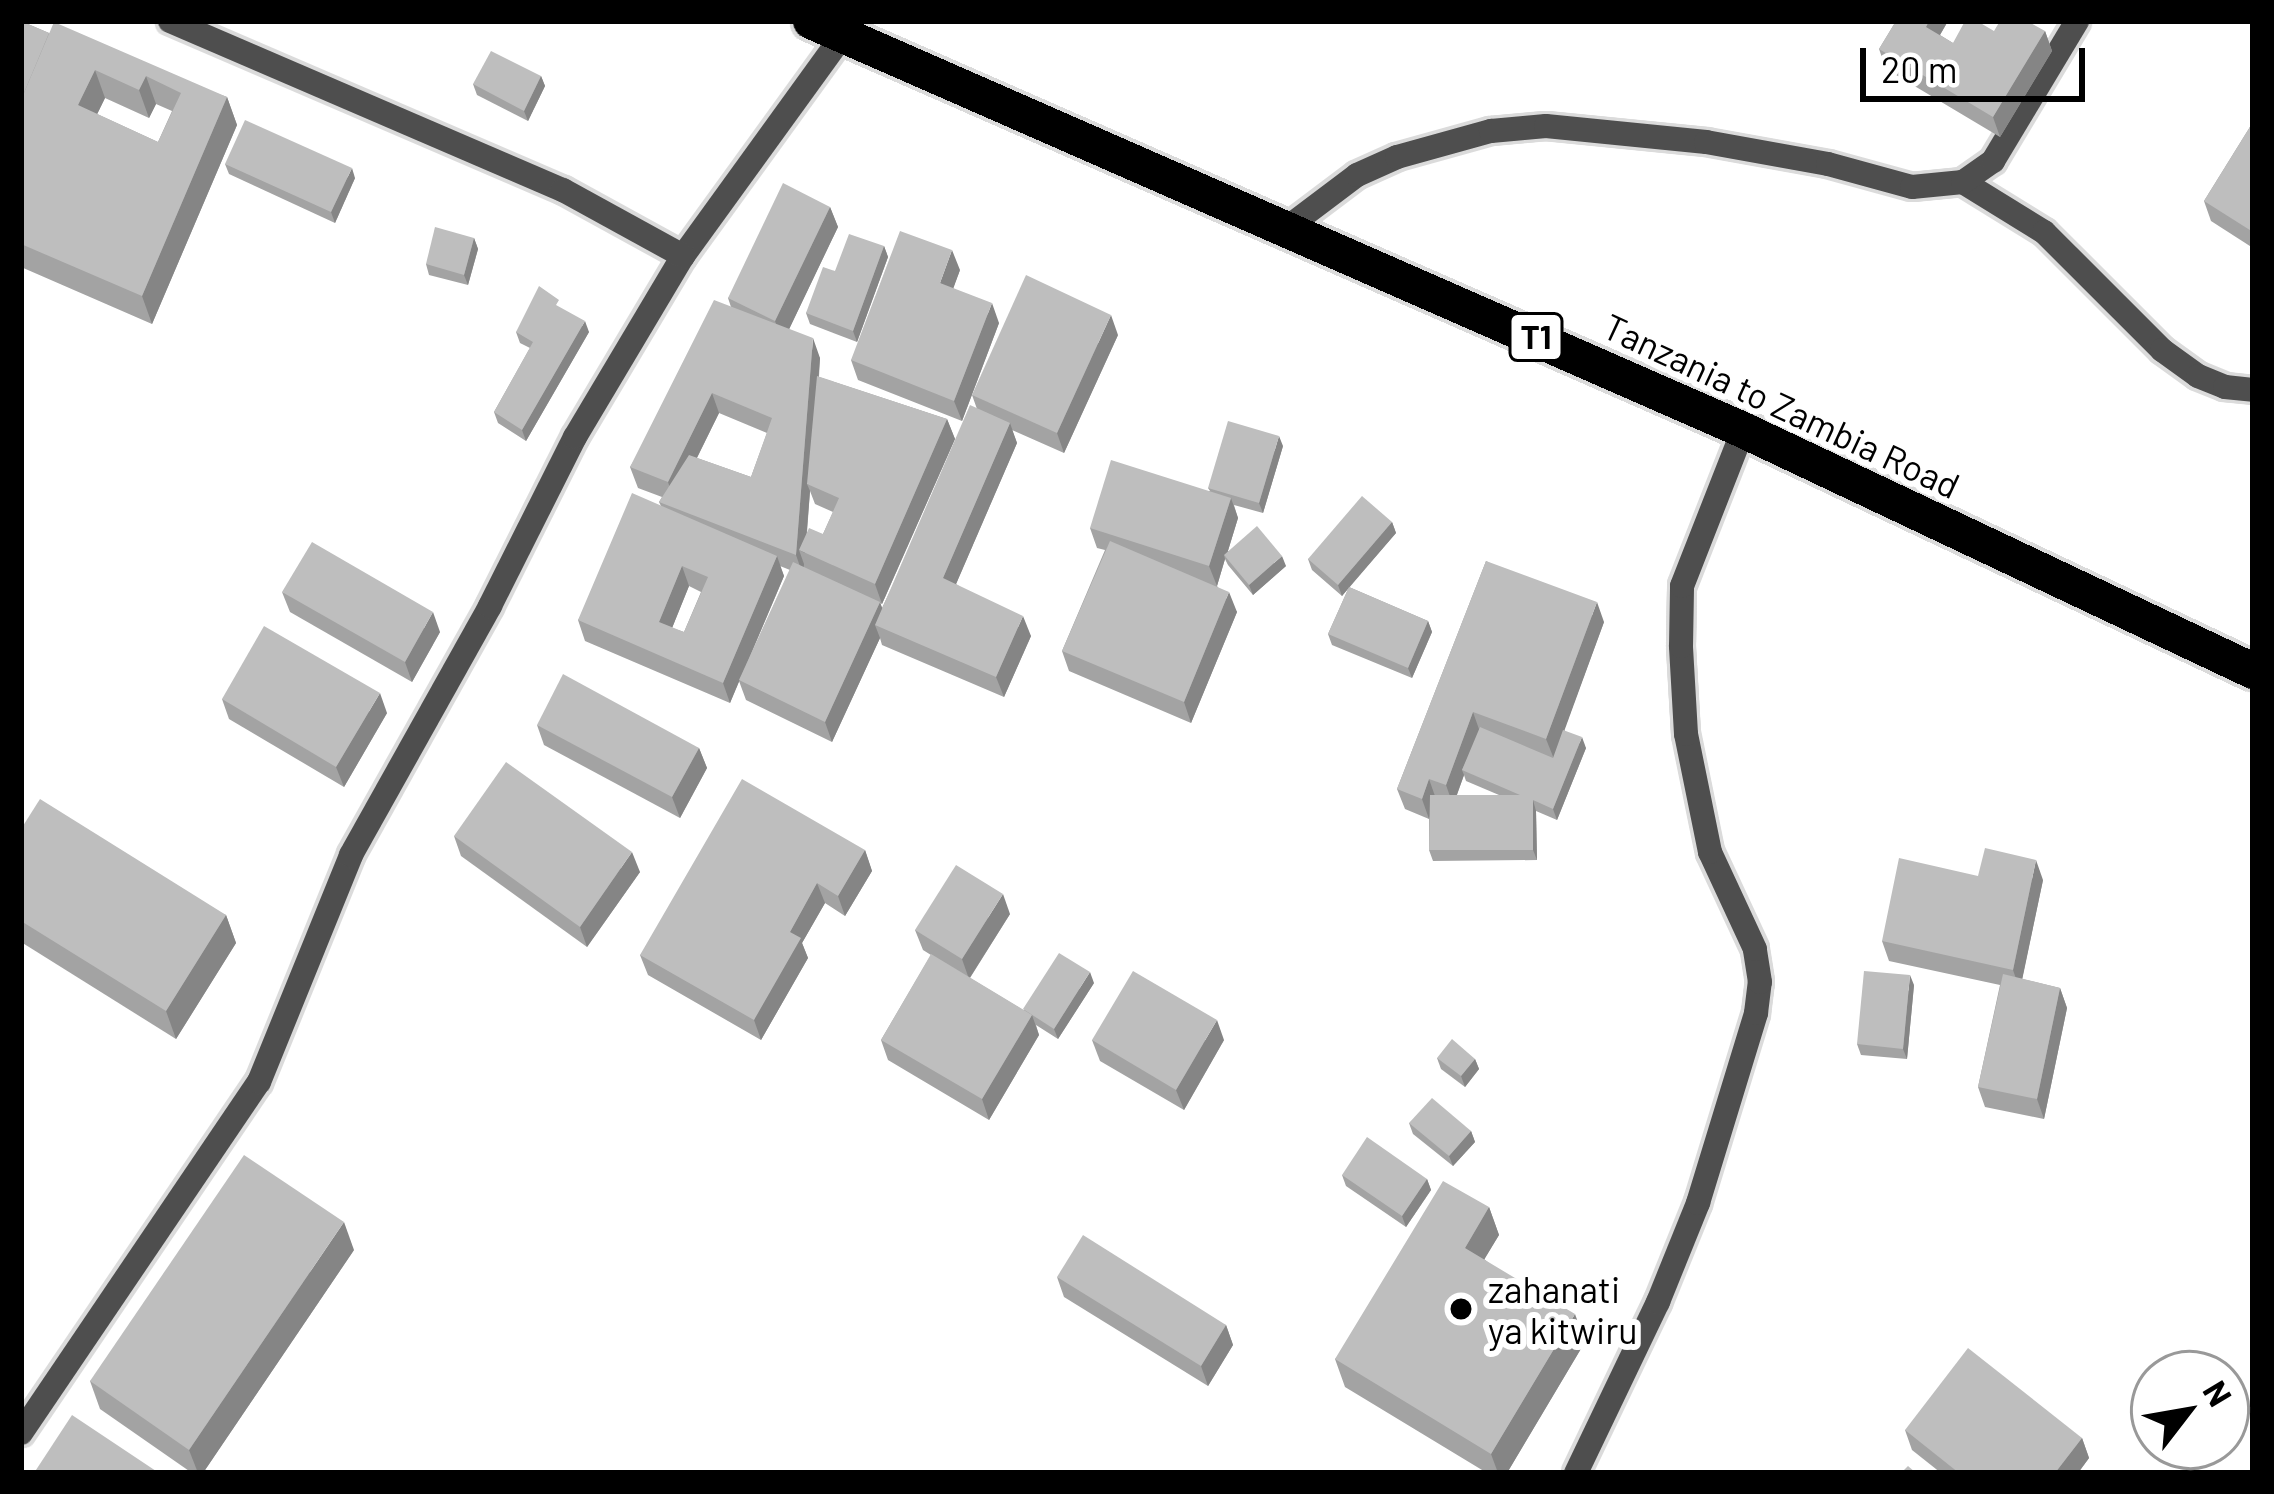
<!DOCTYPE html>
<style>
body{margin:0}
#map{position:relative;width:2274px;height:1494px;overflow:hidden;background:#fff;font-family:Barlow,sans-serif}
div>[style]{position:absolute}
.roads{filter:drop-shadow(3px 0 #dbdbdb) drop-shadow(-3px 0 #dbdbdb) drop-shadow(0 3px #dbdbdb) drop-shadow(0 -3px #dbdbdb)}
.lane>*{height:24px;margin:-12px;padding:0 12px;transform-origin:12px;border-radius:12px;background:#4e4e4e}
.street>*{height:24px;margin:-12px;padding:0 12px;transform-origin:12px;border-radius:12px;background:#4e4e4e}
.highway>*{height:36px;margin:-18px;padding:0 18px;transform-origin:18px;border-radius:18px;background:#000}
.wall>*{inset:0;background:#a3a3a3}
.shaded-wall>*{inset:0;background:#858585}
.building>*{inset:0;background:#bebebe}
.dots>*{width:33px;height:33px;translate:-50% -50%;box-sizing:border-box;border:6px solid #fff;border-radius:50%}
span{translate:-50% -50%;white-space:nowrap;text-align:center;line-height:1.15;-webkit-text-stroke:12px #fff;paint-order:stroke}
.shield-label span{padding:3px 9px;background:#fff;border:3px solid;border-radius:9px;-webkit-text-stroke-width:0}
.shield-label{font-size:33px;color:#000;font-weight:700}
.street-label{font-size:36px;color:#000}
.poi-label{font-size:36px;color:#000}
.left{translate:0 -50%;text-align:left}
.frame{position:absolute;inset:0;border:24px solid #000;pointer-events:none}
.north{position:absolute;left:2130px;top:1350px;width:120px;height:120px;box-sizing:border-box;background:#fff;border:3px solid #999;border-radius:50%;rotate:59deg;font-size:33px;font-weight:700;line-height:48px;text-align:center;color:#000}
.north::after{content:'';display:block;margin:auto;width:42px;height:54px;background:#000;clip-path:polygon(50% 0,100% 100%,50% 72%,0 100%)}
.scale{position:absolute;left:1860px;top:48px;width:225px;height:54px;box-sizing:border-box;border:6px solid #000;border-top:0;padding-left:15px;font-size:36px;line-height:42px;white-space:nowrap;color:#000;-webkit-text-stroke:9px #fff;paint-order:stroke}
</style>
<div id="map">
<div class="roads">
<div class="lane">
<i style="left:21px;top:1433px;width:424px;rotate:-55.9deg"></i>
<i style="left:259px;top:1082px;width:245px;rotate:-67.9deg"></i>
<i style="left:351px;top:855px;width:285px;rotate:-60.8deg"></i>
<i style="left:490px;top:606px;width:189px;rotate:-63.3deg"></i>
<i style="left:575px;top:437px;width:211px;rotate:-59.2deg"></i>
<i style="left:683px;top:256px;width:273px;rotate:-54.1deg"></i>
</div>
<div class="street">
<i style="left:170px;top:21px;width:428px;rotate:23.3deg"></i>
<i style="left:563px;top:190px;width:137px;rotate:28.8deg"></i>
<i style="left:1963px;top:182px;width:95px;rotate:31.7deg"></i>
<i style="left:2044px;top:232px;width:167px;rotate:45deg"></i>
<i style="left:2162px;top:350px;width:44px;rotate:35.8deg"></i>
<i style="left:2198px;top:376px;width:29px;rotate:22deg"></i>
<i style="left:2225px;top:387px;width:28px;rotate:6deg"></i>
<i style="left:1288px;top:227px;width:86px;rotate:-37deg"></i>
<i style="left:1357px;top:175px;width:44px;rotate:-24.2deg"></i>
<i style="left:1397px;top:157px;width:98px;rotate:-15.5deg"></i>
<i style="left:1491px;top:131px;width:55px;rotate:-5.2deg"></i>
<i style="left:1546px;top:126px;width:161px;rotate:5.7deg"></i>
<i style="left:1706px;top:142px;width:124px;rotate:10.2deg"></i>
<i style="left:1828px;top:164px;width:87px;rotate:15.3deg"></i>
<i style="left:1912px;top:187px;width:51px;rotate:-5.6deg"></i>
<i style="left:1963px;top:182px;width:37px;rotate:-35deg"></i>
<i style="left:1993px;top:161px;width:163px;rotate:-59deg"></i>
<i style="left:1576px;top:1473px;width:190px;rotate:-64.4deg"></i>
<i style="left:1658px;top:1302px;width:107px;rotate:-68deg"></i>
<i style="left:1698px;top:1203px;width:199px;rotate:-73deg"></i>
<i style="left:1756px;top:1013px;width:31px;rotate:-83deg"></i>
<i style="left:1760px;top:982px;width:33px;rotate:-99deg"></i>
<i style="left:1755px;top:949px;width:107px;rotate:-114.9deg"></i>
<i style="left:1710px;top:852px;width:120px;rotate:-101.5deg"></i>
<i style="left:1686px;top:734px;width:88px;rotate:-93.3deg"></i>
<i style="left:1681px;top:646px;width:60px;rotate:-89deg"></i>
<i style="left:1682px;top:586px;width:168px;rotate:-68.6deg"></i>
</div>
<div class="highway">
<i style="left:811px;top:21px;width:1018px;rotate:23.69deg"></i>
<i style="left:1743px;top:430px;width:564px;rotate:25.29deg"></i>
</div>
</div>
<div class="wall">
<i style="clip-path:polygon(evenodd,21px 21px,49px 33px,227px 97px,237px 125px,152px 324px,21px 267px,21px 21px,105px 98px,149px 118px,156px 104px,172px 111px,158px 142px,97px 114px,105px 98px)"></i>
<i style="clip-path:polygon(1896px 21px,1948px 21px,1940px 35px,1953px 43px,1994px 31px,2045px 31px,2052px 51px,2000px 137px,1886px 69px,1879px 49px)"></i>
<i style="clip-path:polygon(541px 76px,545px 86px,528px 121px,477px 95px,473px 84px)"></i>
<i style="clip-path:polygon(2253px 122px,2253px 248px,2211px 221px,2204px 201px)"></i>
<i style="clip-path:polygon(225px 164px,355px 178px,335px 223px,229px 174px)"></i>
<i style="clip-path:polygon(evenodd,830px 207px,838px 227px,789px 329px,820px 358px,819px 377px,947px 419px,955px 439px,882px 604px,880px 603px,882px 608px,977px 409px,972px 395px,1118px 335px,1064px 453px,1012px 430px,1017px 443px,956px 584px,1031px 636px,1004px 697px,882px 645px,880px 638px,832px 742px,746px 700px,739px 681px,730px 703px,585px 641px,578px 620px,661px 506px,659px 502px,662px 497px,638px 488px,630px 467px,731px 307px,728px 298px,830px 207px,719px 413px,767px 433px,751px 477px,697px 458px,719px 413px,830px 207px,810px 491px,815px 504px,833px 512px,823px 534px,807px 533px,810px 491px,830px 207px,780px 566px,790px 570px,749px 659px,784px 576px,780px 566px,830px 207px,689px 586px,701px 592px,684px 632px,672px 628px,689px 586px)"></i>
<i style="clip-path:polygon(474px 238px,478px 249px,468px 285px,429px 275px,426px 264px)"></i>
<i style="clip-path:polygon(884px 246px,888px 257px,857px 342px,810px 324px,806px 313px,835px 271px)"></i>
<i style="clip-path:polygon(960px 270px,953px 288px,999px 323px,962px 421px,858px 380px,851px 360px)"></i>
<i style="clip-path:polygon(562px 309px,589px 332px,526px 441px,498px 423px,494px 412px,530px 348px,520px 343px,516px 332px)"></i>
<i style="clip-path:polygon(1283px 446px,1263px 513px,1234px 505px,1238px 518px,1228px 551px,1286px 566px,1253px 595px,1228px 565px,1225px 559px,1217px 586px,1237px 612px,1191px 723px,1069px 671px,1062px 651px,1105px 550px,1097px 548px,1090px 528px,1210px 491px,1208px 488px)"></i>
<i style="clip-path:polygon(1392px 522px,1396px 533px,1349px 587px,1428px 621px,1432px 632px,1412px 678px,1332px 645px,1328px 634px,1349px 587px,1342px 596px,1312px 570px,1308px 559px)"></i>
<i style="clip-path:polygon(evenodd,1486px 561px,1604px 622px,1564px 730px,1586px 748px,1557px 820px,1536px 811px,1537px 860px,1433px 861px,1429px 850px,1429px 819px,1405px 809px,1397px 789px,1486px 561px,1464px 775px,1466px 781px,1499px 795px,1457px 795px,1464px 775px)"></i>
<i style="clip-path:polygon(282px 592px,440px 632px,412px 682px,290px 612px)"></i>
<i style="clip-path:polygon(222px 699px,387px 713px,344px 787px,229px 719px)"></i>
<i style="clip-path:polygon(537px 725px,699px 748px,707px 768px,680px 818px,544px 745px)"></i>
<i style="clip-path:polygon(21px 829px,226px 915px,236px 943px,176px 1039px,21px 942px)"></i>
<i style="clip-path:polygon(454px 836px,640px 872px,587px 947px,461px 856px)"></i>
<i style="clip-path:polygon(865px 850px,872px 871px,845px 916px,825px 903px,802px 943px,808px 958px,761px 1040px,648px 975px,640px 955px)"></i>
<i style="clip-path:polygon(1978px 876px,2043px 880px,2022px 979px,2060px 988px,2067px 1008px,2044px 1119px,1985px 1107px,1978px 1087px,2000px 985px,1889px 961px,1882px 941px)"></i>
<i style="clip-path:polygon(1010px 914px,970px 978px,1023px 1010px,1094px 983px,1058px 1039px,1036px 1025px,1039px 1035px,989px 1120px,888px 1060px,881px 1040px,931px 955px,923px 950px,915px 930px)"></i>
<i style="clip-path:polygon(1914px 985px,1907px 1059px,1861px 1055px,1857px 1044px)"></i>
<i style="clip-path:polygon(1092px 1040px,1224px 1040px,1184px 1110px,1100px 1061px)"></i>
<i style="clip-path:polygon(1437px 1058px,1475px 1059px,1479px 1069px,1465px 1087px,1441px 1069px)"></i>
<i style="clip-path:polygon(1409px 1123px,1471px 1131px,1475px 1142px,1453px 1166px,1413px 1134px)"></i>
<i style="clip-path:polygon(1342px 1175px,1427px 1179px,1431px 1190px,1406px 1227px,1346px 1186px)"></i>
<i style="clip-path:polygon(1489px 1207px,1499px 1235px,1484px 1259px,1585px 1342px,1507px 1473px,1487px 1473px,1345px 1387px,1335px 1359px)"></i>
<i style="clip-path:polygon(354px 1250px,203px 1473px,192px 1473px,100px 1409px,90px 1381px)"></i>
<i style="clip-path:polygon(1057px 1277px,1226px 1325px,1233px 1345px,1208px 1386px,1064px 1297px)"></i>
<i style="clip-path:polygon(1905px 1430px,2082px 1438px,2089px 1458px,2078px 1473px,1941px 1473px,1912px 1450px)"></i>
</div>
<div class="shaded-wall">
<i style="clip-path:polygon(1929px 21px,1948px 21px,1933px 47px,1926px 27px)"></i>
<i style="clip-path:polygon(2045px 31px,2052px 51px,2000px 137px,1993px 117px)"></i>
<i style="clip-path:polygon(95px 70px,105px 98px,88px 133px,78px 105px)"></i>
<i style="clip-path:polygon(146px 76px,156px 104px,149px 118px,139px 90px)"></i>
<i style="clip-path:polygon(541px 76px,545px 86px,528px 121px,524px 111px)"></i>
<i style="clip-path:polygon(227px 97px,237px 125px,152px 324px,142px 296px)"></i>
<i style="clip-path:polygon(352px 168px,355px 178px,335px 223px,331px 212px)"></i>
<i style="clip-path:polygon(830px 207px,838px 227px,783px 342px,775px 321px)"></i>
<i style="clip-path:polygon(474px 238px,478px 249px,468px 285px,464px 275px)"></i>
<i style="clip-path:polygon(884px 246px,888px 257px,857px 342px,853px 331px)"></i>
<i style="clip-path:polygon(952px 250px,960px 270px,948px 303px,940px 283px)"></i>
<i style="clip-path:polygon(992px 303px,999px 323px,962px 421px,954px 401px)"></i>
<i style="clip-path:polygon(1111px 315px,1118px 335px,1064px 453px,1057px 433px)"></i>
<i style="clip-path:polygon(585px 321px,589px 332px,526px 441px,522px 430px)"></i>
<i style="clip-path:polygon(813px 338px,820px 358px,810px 485px,807px 484px,810px 491px,805px 553px,799px 550px,804px 564px,803px 575px,796px 555px)"></i>
<i style="clip-path:polygon(712px 393px,719px 413px,675px 502px,668px 482px)"></i>
<i style="clip-path:polygon(947px 419px,955px 439px,882px 604px,875px 584px)"></i>
<i style="clip-path:polygon(1010px 423px,1017px 443px,950px 598px,943px 578px)"></i>
<i style="clip-path:polygon(1279px 436px,1283px 446px,1263px 513px,1259px 503px)"></i>
<i style="clip-path:polygon(1231px 498px,1238px 518px,1226px 557px,1224px 555px,1225px 559px,1217px 586px,1209px 566px)"></i>
<i style="clip-path:polygon(1392px 522px,1396px 533px,1342px 596px,1338px 585px)"></i>
<i style="clip-path:polygon(777px 556px,784px 576px,730px 703px,723px 683px)"></i>
<i style="clip-path:polygon(1282px 556px,1286px 566px,1253px 595px,1249px 585px)"></i>
<i style="clip-path:polygon(682px 566px,689px 586px,666px 643px,659px 622px)"></i>
<i style="clip-path:polygon(1229px 592px,1237px 612px,1191px 723px,1184px 702px)"></i>
<i style="clip-path:polygon(880px 602px,887px 622px,875px 625px,880px 638px,832px 742px,825px 722px)"></i>
<i style="clip-path:polygon(1597px 602px,1604px 622px,1554px 759px,1546px 739px)"></i>
<i style="clip-path:polygon(433px 612px,440px 632px,412px 682px,405px 662px)"></i>
<i style="clip-path:polygon(1023px 616px,1031px 636px,1004px 697px,996px 677px)"></i>
<i style="clip-path:polygon(1428px 621px,1432px 632px,1412px 678px,1408px 668px)"></i>
<i style="clip-path:polygon(380px 693px,387px 713px,344px 787px,336px 767px)"></i>
<i style="clip-path:polygon(1473px 712px,1480px 732px,1462px 770px,1464px 775px,1453px 805px,1446px 785px)"></i>
<i style="clip-path:polygon(1582px 737px,1586px 748px,1557px 820px,1553px 809px)"></i>
<i style="clip-path:polygon(699px 748px,707px 768px,680px 818px,672px 797px)"></i>
<i style="clip-path:polygon(1429px 779px,1436px 799px,1429px 819px,1422px 799px)"></i>
<i style="clip-path:polygon(1533px 800px,1536px 811px,1537px 860px,1533px 850px)"></i>
<i style="clip-path:polygon(865px 850px,872px 871px,845px 916px,838px 896px)"></i>
<i style="clip-path:polygon(632px 852px,640px 872px,587px 947px,580px 927px)"></i>
<i style="clip-path:polygon(2036px 860px,2043px 880px,2020px 990px,2013px 970px)"></i>
<i style="clip-path:polygon(817px 883px,825px 903px,802px 943px,808px 958px,761px 1040px,754px 1020px,790px 932px)"></i>
<i style="clip-path:polygon(1003px 894px,1010px 914px,969px 979px,962px 959px)"></i>
<i style="clip-path:polygon(226px 915px,236px 943px,176px 1039px,166px 1011px)"></i>
<i style="clip-path:polygon(1090px 972px,1094px 983px,1058px 1039px,1054px 1029px)"></i>
<i style="clip-path:polygon(1910px 975px,1914px 985px,1907px 1059px,1903px 1049px)"></i>
<i style="clip-path:polygon(2060px 988px,2067px 1008px,2044px 1119px,2037px 1099px)"></i>
<i style="clip-path:polygon(1032px 1015px,1039px 1035px,989px 1120px,982px 1099px)"></i>
<i style="clip-path:polygon(1217px 1020px,1224px 1040px,1184px 1110px,1176px 1090px)"></i>
<i style="clip-path:polygon(1475px 1059px,1479px 1069px,1465px 1087px,1461px 1076px)"></i>
<i style="clip-path:polygon(1471px 1131px,1475px 1142px,1453px 1166px,1449px 1156px)"></i>
<i style="clip-path:polygon(1427px 1179px,1431px 1190px,1406px 1227px,1402px 1216px)"></i>
<i style="clip-path:polygon(1489px 1207px,1499px 1235px,1475px 1275px,1465px 1248px)"></i>
<i style="clip-path:polygon(344px 1222px,354px 1250px,203px 1473px,198px 1473px,189px 1450px)"></i>
<i style="clip-path:polygon(1575px 1314px,1585px 1342px,1507px 1473px,1498px 1473px,1491px 1454px)"></i>
<i style="clip-path:polygon(1226px 1325px,1233px 1345px,1208px 1386px,1201px 1366px)"></i>
<i style="clip-path:polygon(2082px 1438px,2089px 1458px,2078px 1473px,2055px 1473px)"></i>
</div>
<div class="building">
<i style="clip-path:polygon(21px 21px,49px 33px,21px 100px)"></i>
<i style="clip-path:polygon(1896px 21px,1929px 21px,1926px 27px,1953px 43px,1965px 21px,1977px 21px,1994px 31px,2000px 21px,2027px 21px,2045px 31px,1993px 117px,1879px 49px)"></i>
<i style="clip-path:polygon(evenodd,54px 22px,227px 97px,142px 296px,21px 244px,21px 100px,54px 22px,95px 70px,139px 90px,146px 76px,181px 93px,158px 142px,78px 105px,95px 70px)"></i>
<i style="clip-path:polygon(491px 51px,541px 76px,524px 111px,473px 84px)"></i>
<i style="clip-path:polygon(245px 120px,352px 168px,331px 212px,225px 164px)"></i>
<i style="clip-path:polygon(2253px 122px,2253px 232px,2204px 201px)"></i>
<i style="clip-path:polygon(783px 183px,830px 207px,775px 321px,728px 298px)"></i>
<i style="clip-path:polygon(435px 227px,474px 238px,464px 275px,426px 264px)"></i>
<i style="clip-path:polygon(900px 231px,952px 250px,940px 283px,992px 303px,954px 401px,851px 360px)"></i>
<i style="clip-path:polygon(849px 234px,884px 246px,853px 331px,806px 313px,823px 267px,835px 271px)"></i>
<i style="clip-path:polygon(1026px 275px,1111px 315px,1057px 433px,972px 395px)"></i>
<i style="clip-path:polygon(539px 286px,559px 300px,556px 305px,585px 321px,522px 430px,494px 412px,533px 342px,516px 332px)"></i>
<i style="clip-path:polygon(714px 300px,813px 338px,796px 555px,659px 502px,689px 455px,751px 477px,772px 418px,712px 393px,668px 482px,630px 467px)"></i>
<i style="clip-path:polygon(817px 376px,947px 419px,875px 584px,799px 550px,809px 528px,823px 534px,839px 498px,807px 484px)"></i>
<i style="clip-path:polygon(970px 405px,1010px 423px,943px 578px,1023px 616px,996px 677px,875px 625px)"></i>
<i style="clip-path:polygon(1228px 421px,1279px 436px,1259px 503px,1208px 488px)"></i>
<i style="clip-path:polygon(1111px 460px,1231px 498px,1209px 566px,1090px 528px)"></i>
<i style="clip-path:polygon(evenodd,632px 493px,777px 556px,723px 683px,578px 620px,632px 493px,682px 566px,708px 577px,684px 632px,659px 622px,682px 566px)"></i>
<i style="clip-path:polygon(1362px 496px,1392px 522px,1338px 585px,1308px 559px)"></i>
<i style="clip-path:polygon(1257px 526px,1282px 556px,1249px 585px,1224px 555px)"></i>
<i style="clip-path:polygon(1110px 541px,1229px 592px,1184px 702px,1062px 651px)"></i>
<i style="clip-path:polygon(312px 542px,433px 612px,405px 662px,282px 592px)"></i>
<i style="clip-path:polygon(1486px 561px,1597px 602px,1546px 739px,1473px 712px,1446px 785px,1429px 779px,1422px 799px,1397px 789px)"></i>
<i style="clip-path:polygon(793px 562px,880px 602px,825px 722px,739px 680px)"></i>
<i style="clip-path:polygon(1349px 587px,1428px 621px,1408px 668px,1328px 634px)"></i>
<i style="clip-path:polygon(264px 626px,380px 693px,336px 767px,222px 699px)"></i>
<i style="clip-path:polygon(563px 674px,699px 748px,672px 797px,537px 725px)"></i>
<i style="clip-path:polygon(1480px 727px,1553px 758px,1563px 730px,1582px 737px,1553px 809px,1533px 800px,1533px 850px,1429px 850px,1430px 795px,1520px 795px,1462px 770px)"></i>
<i style="clip-path:polygon(506px 762px,632px 852px,580px 927px,454px 836px)"></i>
<i style="clip-path:polygon(742px 779px,865px 850px,838px 896px,817px 883px,790px 932px,801px 938px,754px 1020px,640px 955px)"></i>
<i style="clip-path:polygon(40px 799px,226px 915px,166px 1011px,21px 921px,21px 829px)"></i>
<i style="clip-path:polygon(1985px 848px,2036px 860px,2013px 970px,1882px 941px,1899px 858px,1978px 876px)"></i>
<i style="clip-path:polygon(956px 865px,1003px 894px,962px 959px,915px 930px)"></i>
<i style="clip-path:polygon(1059px 953px,1090px 972px,1054px 1029px,1023px 1009px)"></i>
<i style="clip-path:polygon(931px 954px,1032px 1015px,982px 1099px,881px 1040px)"></i>
<i style="clip-path:polygon(1133px 971px,1217px 1020px,1176px 1090px,1092px 1040px)"></i>
<i style="clip-path:polygon(1864px 971px,1910px 975px,1903px 1049px,1857px 1044px)"></i>
<i style="clip-path:polygon(2003px 974px,2060px 988px,2037px 1099px,1978px 1087px)"></i>
<i style="clip-path:polygon(1452px 1039px,1475px 1059px,1461px 1076px,1437px 1058px)"></i>
<i style="clip-path:polygon(1432px 1098px,1471px 1131px,1449px 1156px,1409px 1123px)"></i>
<i style="clip-path:polygon(1367px 1137px,1427px 1179px,1402px 1216px,1342px 1175px)"></i>
<i style="clip-path:polygon(244px 1155px,344px 1222px,189px 1450px,90px 1381px)"></i>
<i style="clip-path:polygon(1443px 1181px,1489px 1207px,1465px 1248px,1575px 1314px,1491px 1454px,1335px 1359px)"></i>
<i style="clip-path:polygon(1083px 1235px,1226px 1325px,1201px 1366px,1057px 1277px)"></i>
<i style="clip-path:polygon(1968px 1348px,2082px 1438px,2055px 1473px,1959px 1473px,1905px 1430px)"></i>
<i style="clip-path:polygon(72px 1415px,159px 1473px,34px 1473px)"></i>
<i style="clip-path:polygon(1908px 1466px,1916px 1473px,1901px 1473px)"></i>
</div>
<div class="dots">
<i style="left:1461px;top:1309px;background:#000"></i>
</div>
<div class="shield-label">
<span style="left:1536px;top:337px">T1</span>
</div>
<div class="street-label">
<span style="left:1782px;top:405px;rotate:25deg">Tanzania to Zambia Road</span>
</div>
<div class="poi-label">
<span class="left" style="left:1488px;top:1309px">zahanati<br>ya kitwiru</span>
</div>
<div class="frame"></div>
<div class="north">N</div>
<div class="scale">20 m</div>
</div>
